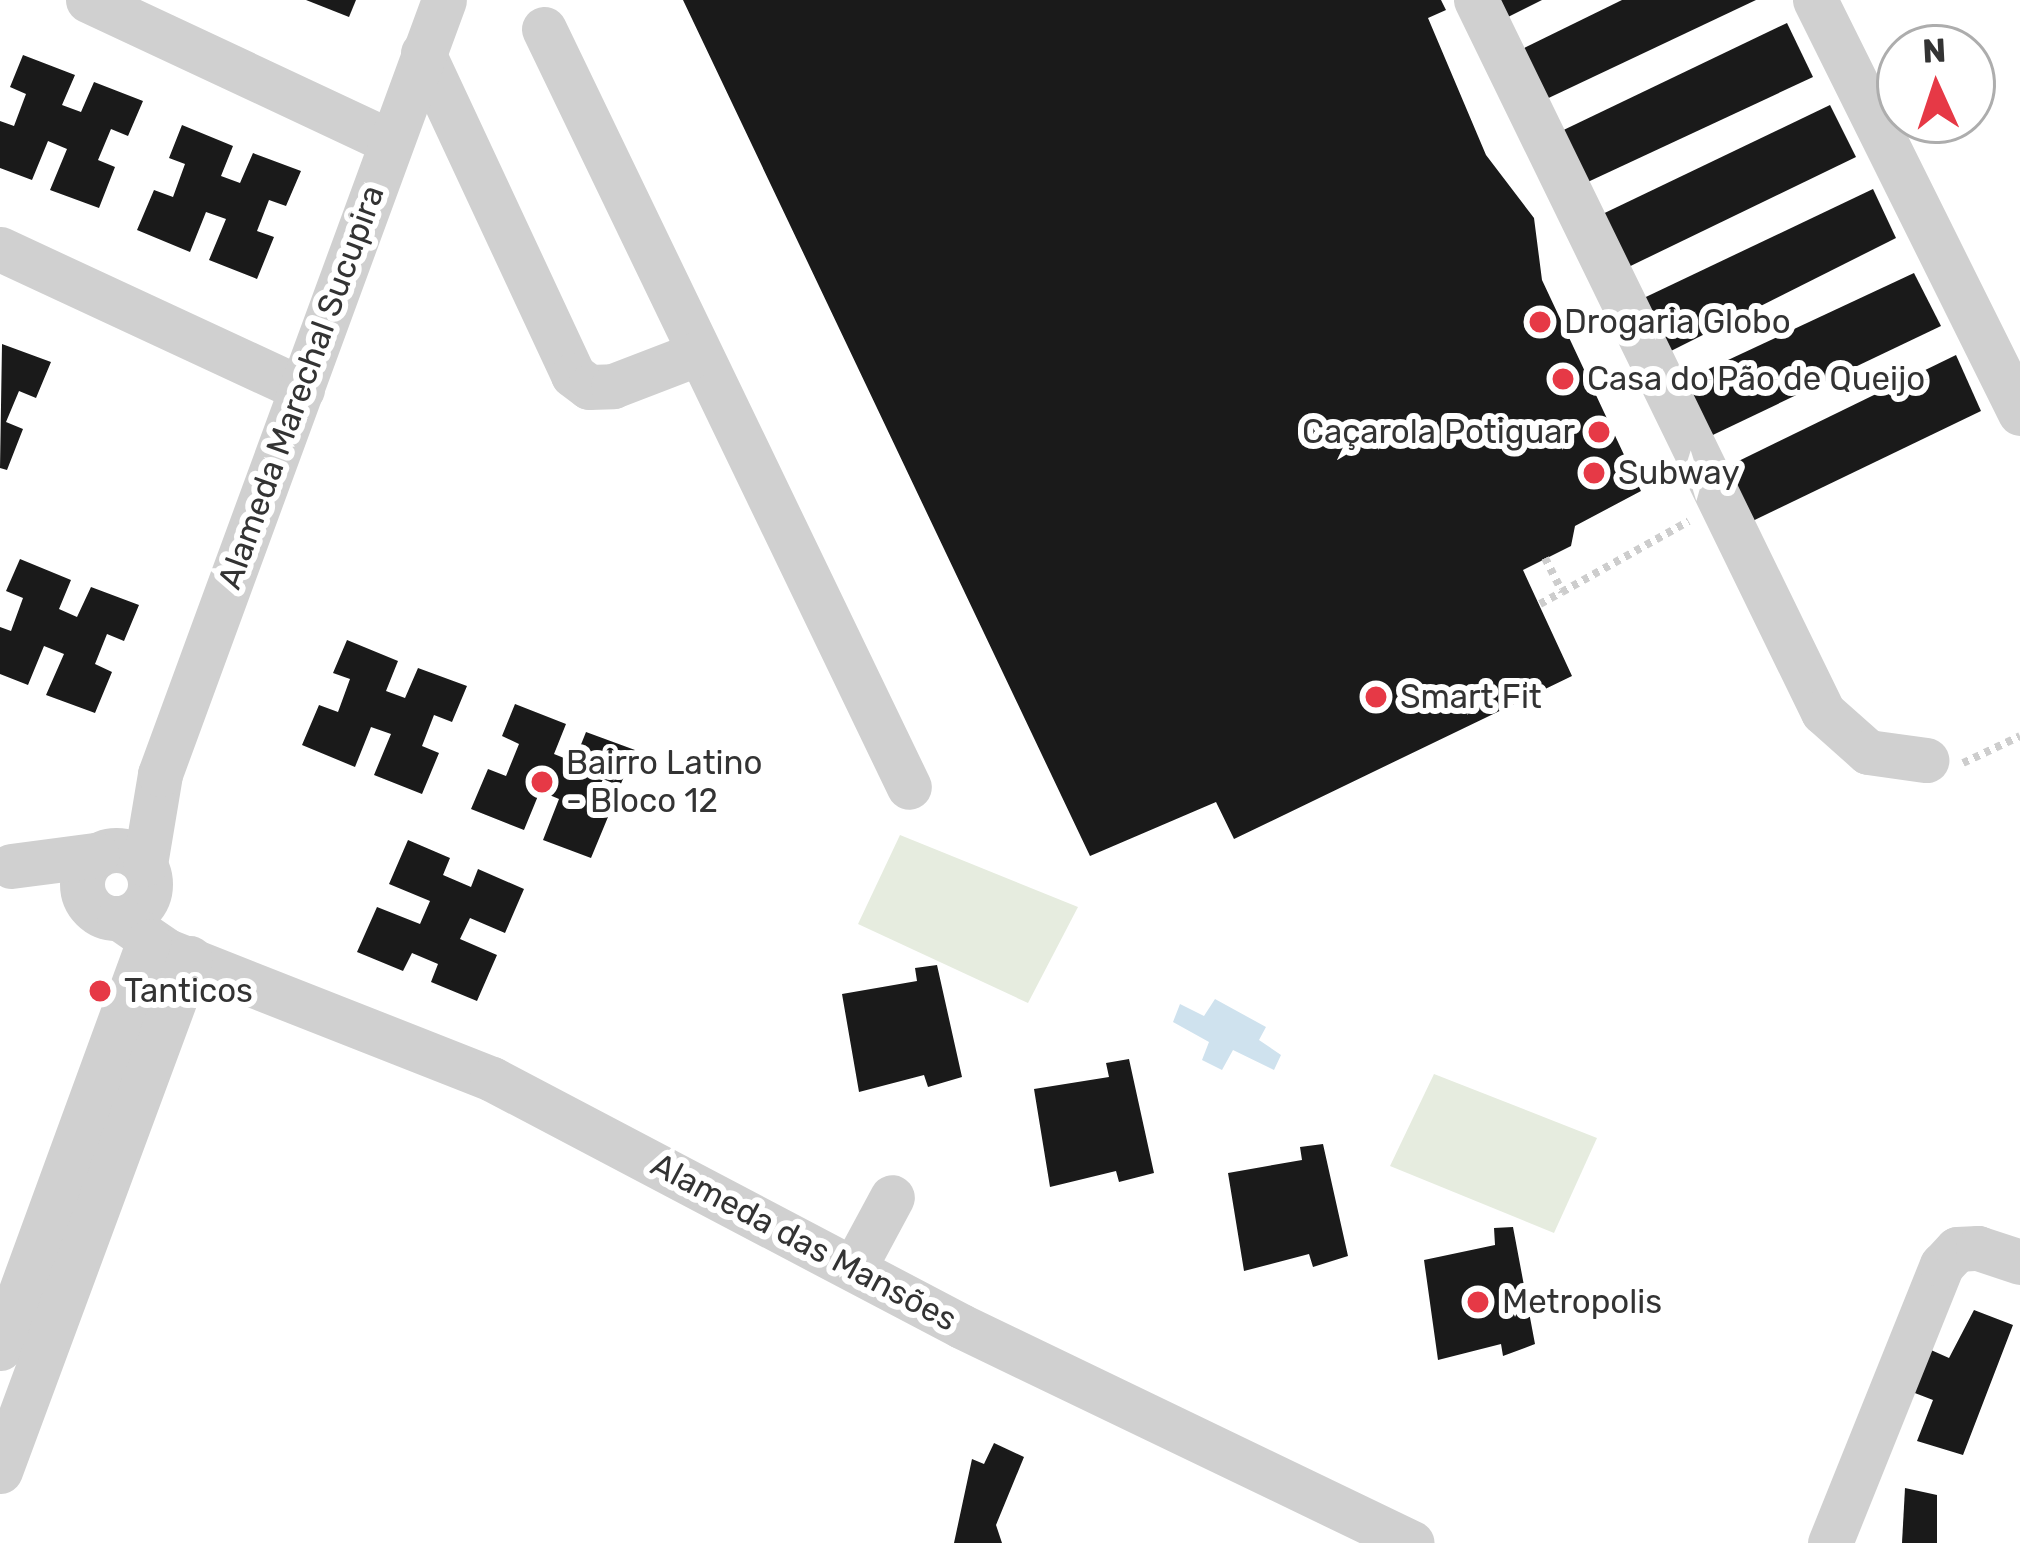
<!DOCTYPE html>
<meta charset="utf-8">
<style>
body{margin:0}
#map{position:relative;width:2020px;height:1543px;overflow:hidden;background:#fff;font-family:Rubik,sans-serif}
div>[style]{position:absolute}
.green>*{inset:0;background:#e6ecdf}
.water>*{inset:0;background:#cfe2ee}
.building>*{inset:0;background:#1a1a1a}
.path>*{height:8px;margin-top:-4px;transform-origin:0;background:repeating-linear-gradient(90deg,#cdcdcd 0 6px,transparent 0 12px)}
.minor>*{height:45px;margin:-22.5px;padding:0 22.5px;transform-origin:22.5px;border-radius:22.5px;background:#d0d0d0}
.minor>.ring{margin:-22.5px;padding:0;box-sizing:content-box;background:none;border:45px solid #d0d0d0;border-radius:50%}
.dots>*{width:33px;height:33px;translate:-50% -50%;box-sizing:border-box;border:6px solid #fff;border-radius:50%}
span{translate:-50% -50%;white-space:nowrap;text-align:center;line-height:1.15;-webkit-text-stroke:12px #fff;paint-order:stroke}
.poi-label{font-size:33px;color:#333}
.left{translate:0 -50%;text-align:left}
.right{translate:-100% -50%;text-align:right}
.street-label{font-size:33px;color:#333}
.north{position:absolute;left:1876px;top:24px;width:120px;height:120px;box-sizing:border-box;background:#fff;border:3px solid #adadad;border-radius:50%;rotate:357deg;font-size:33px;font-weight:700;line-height:48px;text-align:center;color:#333}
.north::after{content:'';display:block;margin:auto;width:42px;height:54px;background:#e63946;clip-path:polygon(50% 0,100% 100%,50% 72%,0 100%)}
</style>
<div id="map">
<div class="green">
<i style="clip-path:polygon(900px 835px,1078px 907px,1028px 1003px,858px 924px)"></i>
<i style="clip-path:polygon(1434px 1074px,1597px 1138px,1554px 1233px,1390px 1166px)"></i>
</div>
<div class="water">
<i style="clip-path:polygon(1215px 999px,1266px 1027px,1259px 1040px,1281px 1055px,1274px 1070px,1233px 1050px,1222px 1070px,1202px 1060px,1209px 1042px,1173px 1022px,1180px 1004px,1204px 1016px)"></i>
</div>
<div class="building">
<i style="clip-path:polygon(306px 0,356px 0,349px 17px)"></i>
<i style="clip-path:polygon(683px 0,1441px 0,1446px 10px,1428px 18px,1486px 155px,1534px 218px,1542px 280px,1641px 491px,1575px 526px,1571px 546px,1523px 570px,1572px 676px,1234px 839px,1216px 802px,1090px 856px)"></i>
<i style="clip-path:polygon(1491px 0,1542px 0,1500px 21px)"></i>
<i style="clip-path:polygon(1622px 0,1756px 0,1538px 103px,1512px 54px)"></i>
<i style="clip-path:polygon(1787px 23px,1813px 77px,1577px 187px,1551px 136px)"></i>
<i style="clip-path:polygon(23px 55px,75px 75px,62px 105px,81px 112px,94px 82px,143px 101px,128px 136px,111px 129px,98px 160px,115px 167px,99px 208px,50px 190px,67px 149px,48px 141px,32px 180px,0 168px,0 121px,14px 126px,26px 94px,10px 87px)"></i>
<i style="clip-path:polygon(1830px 105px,1856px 157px,1616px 273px,1590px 220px)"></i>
<i style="clip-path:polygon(182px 125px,233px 146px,221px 176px,240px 183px,253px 153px,301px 171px,286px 206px,269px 200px,257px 231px,274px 237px,257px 279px,209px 260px,226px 219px,206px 212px,190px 252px,137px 230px,154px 190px,173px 197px,185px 164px,169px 158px)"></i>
<i style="clip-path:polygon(1873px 189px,1896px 238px,1657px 358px,1629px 305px)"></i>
<i style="clip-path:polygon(1914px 273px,1941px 326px,1696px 443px,1668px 388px)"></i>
<i style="clip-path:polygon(2px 344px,51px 362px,36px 398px,19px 391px,6px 422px,23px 429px,7px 470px,0 468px)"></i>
<i style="clip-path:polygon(1956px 355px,1981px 411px,1738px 528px,1712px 474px)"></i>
<i style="clip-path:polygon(20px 559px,71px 580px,59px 609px,77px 617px,91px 587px,139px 605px,124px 641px,107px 634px,95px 664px,112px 672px,95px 713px,46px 695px,64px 654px,44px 646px,28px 685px,0 674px,0 627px,11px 631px,23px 598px,6px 591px)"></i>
<i style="clip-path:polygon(347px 640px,398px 661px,386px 691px,405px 698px,418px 668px,467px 686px,452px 722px,434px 715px,422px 746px,439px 753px,422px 794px,374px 775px,391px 734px,371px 727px,355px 767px,302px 745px,319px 705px,338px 712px,350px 679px,333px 673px)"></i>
<i style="clip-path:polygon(515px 704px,566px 724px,554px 754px,574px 762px,586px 732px,635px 750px,620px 786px,603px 779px,590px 810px,608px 817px,591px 858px,543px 840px,559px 799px,540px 791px,524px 830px,471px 809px,488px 769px,506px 776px,519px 744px,502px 736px)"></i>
<i style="clip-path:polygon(408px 840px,450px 858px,443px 875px,471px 887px,478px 869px,524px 889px,505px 933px,470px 918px,460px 939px,497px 955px,477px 1001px,431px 982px,438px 964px,412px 953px,403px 971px,357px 952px,377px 907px,420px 924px,430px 901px,389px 884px)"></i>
<i style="clip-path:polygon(937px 965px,962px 1077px,928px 1087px,924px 1075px,859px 1092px,842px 994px,917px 981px,915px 968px)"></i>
<i style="clip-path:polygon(1129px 1059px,1154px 1173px,1119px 1182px,1116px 1171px,1050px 1187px,1034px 1089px,1109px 1077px,1106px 1063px)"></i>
<i style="clip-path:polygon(1323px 1144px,1348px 1256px,1313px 1267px,1309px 1254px,1244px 1271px,1228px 1173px,1302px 1160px,1300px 1147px)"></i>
<i style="clip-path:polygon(1513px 1227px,1535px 1344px,1503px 1356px,1501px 1344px,1438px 1360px,1424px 1260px,1495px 1245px,1494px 1228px)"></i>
<i style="clip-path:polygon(1974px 1310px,2013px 1325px,1963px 1455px,1917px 1441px,1933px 1400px,1907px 1390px,1922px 1346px,1949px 1358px)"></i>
<i style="clip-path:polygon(994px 1443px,1024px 1457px,996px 1525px,1002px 1543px,954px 1543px,972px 1459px,984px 1464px)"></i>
<i style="clip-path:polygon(1905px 1488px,1937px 1495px,1937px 1543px,1902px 1543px)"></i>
</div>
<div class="path">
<i style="left:1545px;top:558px;width:38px;rotate:63deg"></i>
<i style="left:1562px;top:592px;width:145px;rotate:-29.2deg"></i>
<i style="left:1540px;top:604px;width:25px;rotate:-29deg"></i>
<i style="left:1963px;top:763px;width:63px;rotate:-25.3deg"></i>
</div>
<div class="minor">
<i style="left:88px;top:0;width:332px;rotate:25.1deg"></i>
<i style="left:1476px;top:0;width:792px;rotate:64.02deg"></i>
<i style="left:1823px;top:712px;width:60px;rotate:41.6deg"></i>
<i style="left:1868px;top:752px;width:59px;rotate:7.9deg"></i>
<i style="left:1815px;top:0;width:461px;rotate:63.6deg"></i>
<i style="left:544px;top:29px;width:841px;rotate:64.29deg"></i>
<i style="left:423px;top:53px;width:355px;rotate:65deg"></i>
<i style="left:573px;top:375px;width:20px;rotate:37deg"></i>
<i style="left:589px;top:387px;width:24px;rotate:-2deg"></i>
<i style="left:613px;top:386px;width:92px;rotate:-21deg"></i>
<i style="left:0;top:249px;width:333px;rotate:24.9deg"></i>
<i class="ring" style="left:82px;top:850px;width:23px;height:23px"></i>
<i style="left:145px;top:864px;width:91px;rotate:-80.5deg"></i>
<i style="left:160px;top:774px;width:824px;rotate:-69.85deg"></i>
<i style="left:11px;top:866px;width:86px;rotate:-7.4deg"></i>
<i style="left:119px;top:918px;width:58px;rotate:34.5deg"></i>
<i style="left:167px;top:951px;width:349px;rotate:21.5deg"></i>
<i style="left:492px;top:1079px;width:530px;rotate:27.77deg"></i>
<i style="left:961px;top:1326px;width:500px;rotate:25.69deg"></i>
<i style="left:855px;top:1266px;width:78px;rotate:-61.8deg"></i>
<i style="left:0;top:1348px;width:433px;rotate:-69.9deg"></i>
<i style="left:0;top:1471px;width:547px;rotate:-69.68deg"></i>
<i style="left:1830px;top:1543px;width:300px;rotate:-68.1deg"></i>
<i style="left:1942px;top:1265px;width:22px;rotate:-47deg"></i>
<i style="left:1957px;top:1249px;width:21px;rotate:-3deg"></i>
<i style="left:1978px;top:1248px;width:44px;rotate:18.4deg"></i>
</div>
<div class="dots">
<i style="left:1540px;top:322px;background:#e63946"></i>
<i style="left:1563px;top:379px;background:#e63946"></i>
<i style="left:1599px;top:432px;background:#e63946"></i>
<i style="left:1594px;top:473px;background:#e63946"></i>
<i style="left:1376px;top:697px;background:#e63946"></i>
<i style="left:542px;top:782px;background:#e63946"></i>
<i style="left:100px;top:991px;background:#e63946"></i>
<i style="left:1478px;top:1302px;background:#e63946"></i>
</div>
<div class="poi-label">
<span class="left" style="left:1564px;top:322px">Drogaria Globo</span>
<span class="left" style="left:1587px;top:379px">Casa do Pão de Queijo</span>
<span class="right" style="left:1575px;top:432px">Caçarola Potiguar</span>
<span class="left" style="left:1618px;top:473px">Subway</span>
<span class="left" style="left:1400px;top:697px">Smart Fit</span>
<span class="left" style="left:566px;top:782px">Bairro Latino<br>- Bloco 12</span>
<span class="left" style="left:124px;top:991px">Tanticos</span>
<span class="left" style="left:1502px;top:1302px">Metropolis</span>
</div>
<div class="street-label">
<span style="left:301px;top:387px;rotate:-70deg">Alameda Marechal Sucupira</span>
<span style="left:804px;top:1242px;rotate:28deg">Alameda das Mansões</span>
</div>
<div class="north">N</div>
</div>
